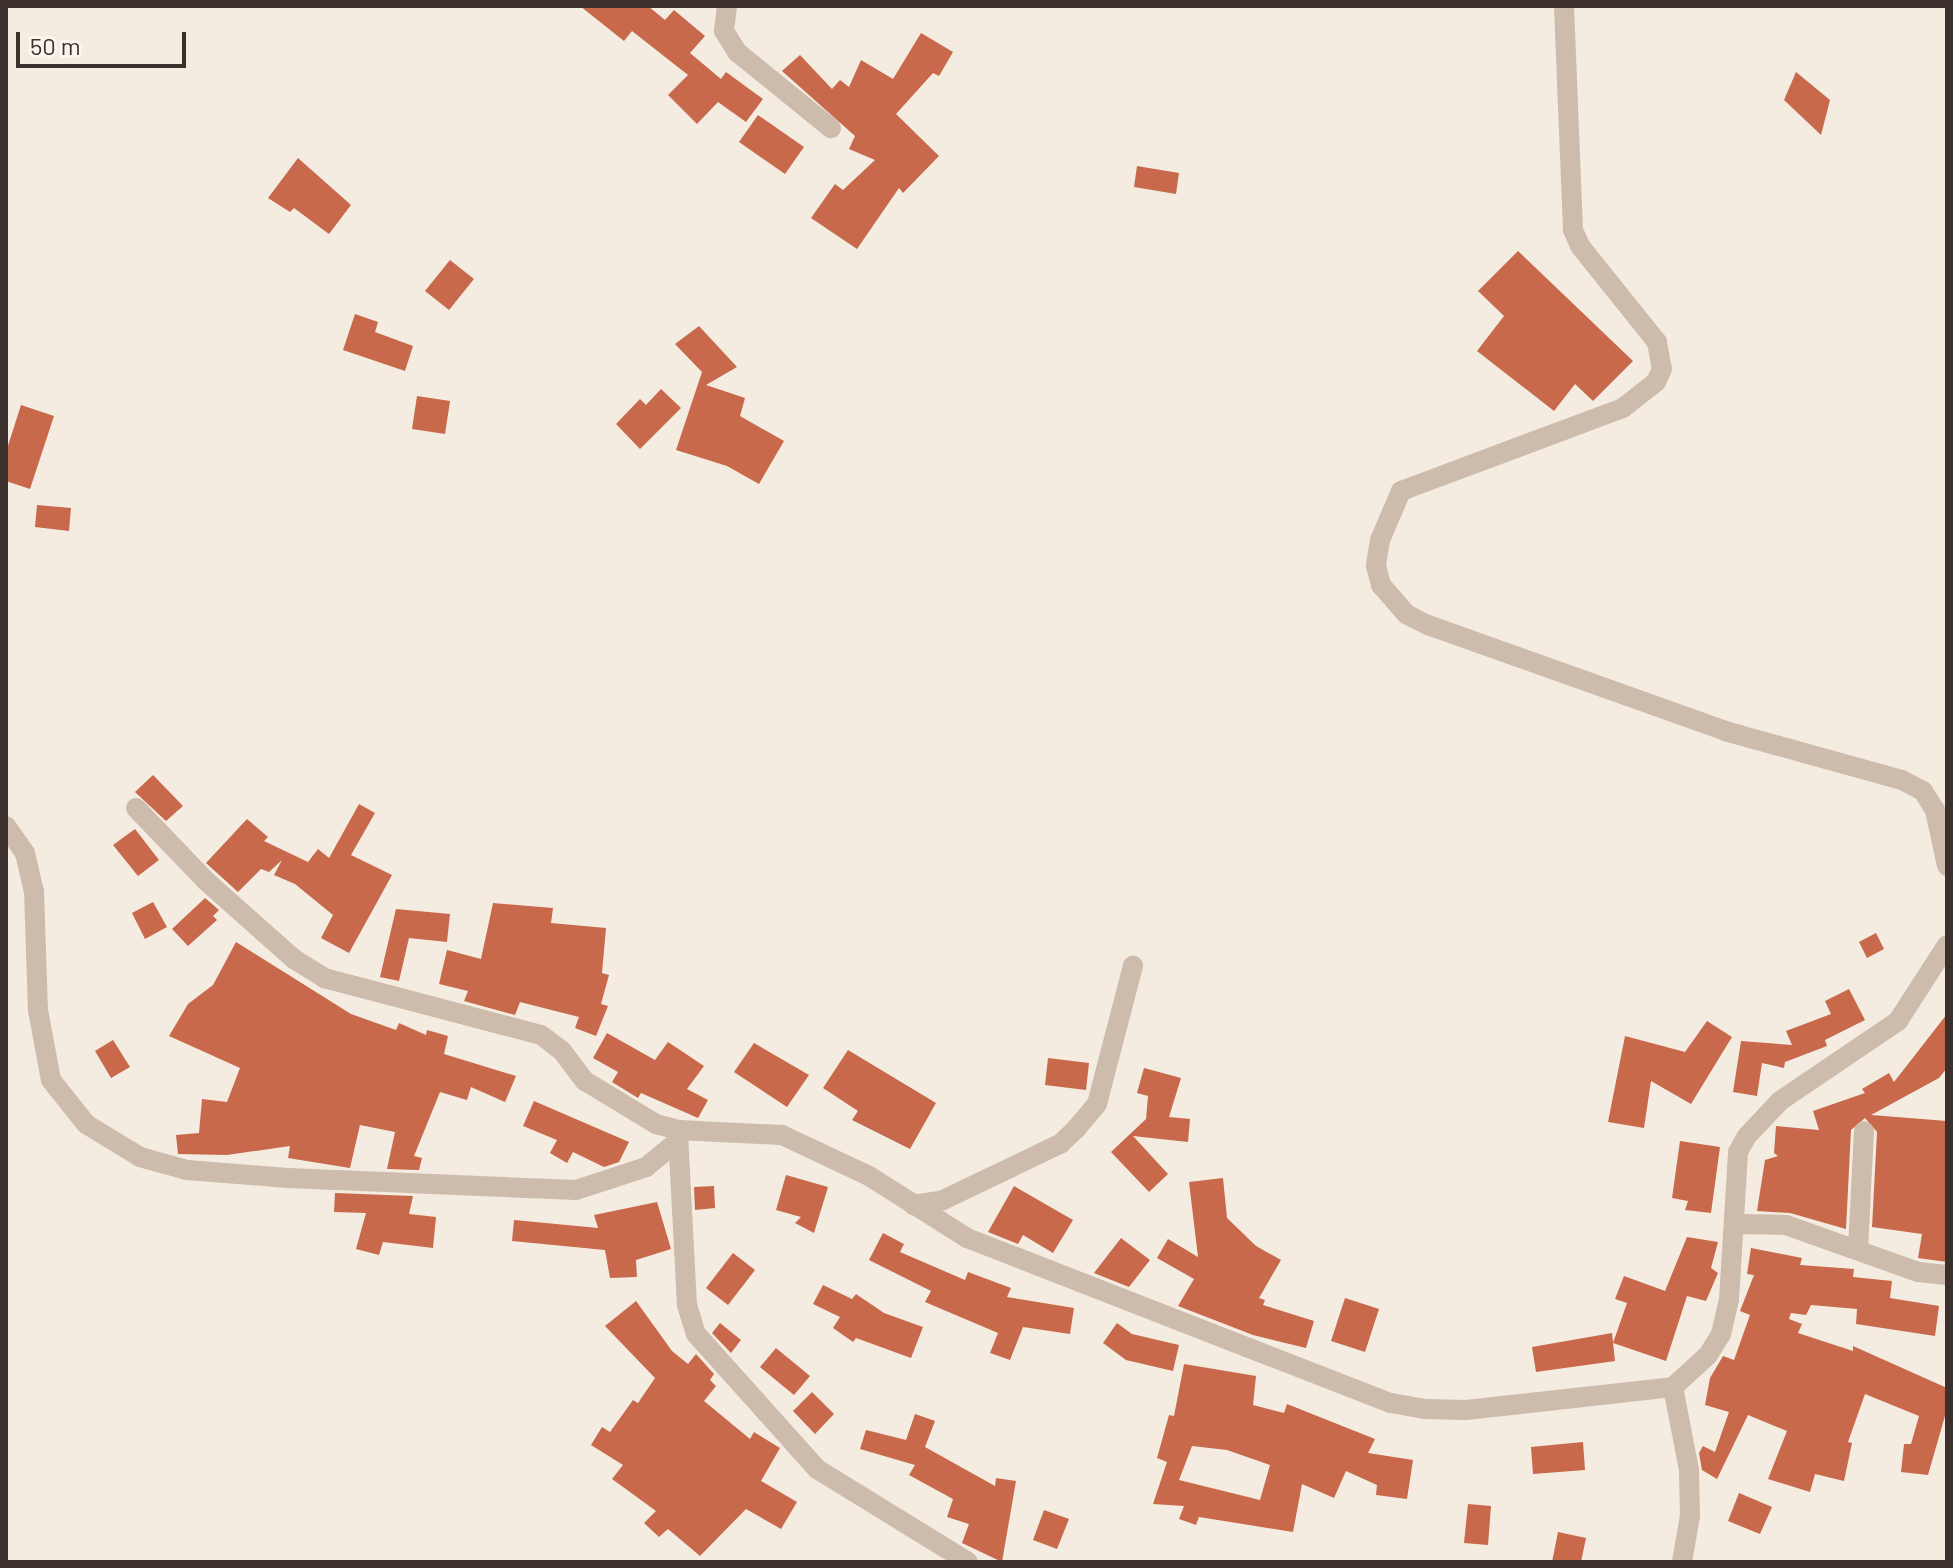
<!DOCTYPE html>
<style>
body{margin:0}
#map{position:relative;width:1953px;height:1568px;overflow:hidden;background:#f4ebe1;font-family:Barlow,sans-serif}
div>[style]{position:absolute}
.building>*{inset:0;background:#c8694b}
.minor>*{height:20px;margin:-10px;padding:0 10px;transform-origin:10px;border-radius:10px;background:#cdbbac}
span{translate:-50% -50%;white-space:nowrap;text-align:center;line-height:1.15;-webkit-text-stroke:6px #fbf5ee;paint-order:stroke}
.frame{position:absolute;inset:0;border:8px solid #3b302b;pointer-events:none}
.scale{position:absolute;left:16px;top:32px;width:170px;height:36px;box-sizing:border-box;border:4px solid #3b302b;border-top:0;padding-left:10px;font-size:24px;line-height:28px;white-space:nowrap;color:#3b302b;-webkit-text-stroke:6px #fbf5ee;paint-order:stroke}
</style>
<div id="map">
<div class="building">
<i style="clip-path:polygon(580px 6px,648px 6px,665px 20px,674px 10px,705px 36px,690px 53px,721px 79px,726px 72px,763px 99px,746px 122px,718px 102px,697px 124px,668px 95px,688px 75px,632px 31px,624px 41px)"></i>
<i style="clip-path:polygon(921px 33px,953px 52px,939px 76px,933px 73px,896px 114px,939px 156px,903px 193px,899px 188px,857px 249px,811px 218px,835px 184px,843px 190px,875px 160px,849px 149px,855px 136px,782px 71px,800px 55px,832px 89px,840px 80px,849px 87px,861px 60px,893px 79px)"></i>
<i style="clip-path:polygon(1796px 72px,1830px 100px,1821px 135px,1784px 100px)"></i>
<i style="clip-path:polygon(758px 115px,804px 147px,785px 174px,739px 142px)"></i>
<i style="clip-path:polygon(298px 158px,351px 205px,329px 234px,294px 208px,290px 212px,268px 198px)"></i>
<i style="clip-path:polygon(1137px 166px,1179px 173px,1176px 194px,1134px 187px)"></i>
<i style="clip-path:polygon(1518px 251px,1633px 361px,1593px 401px,1575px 384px,1554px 411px,1477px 351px,1504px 316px,1478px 291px)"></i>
<i style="clip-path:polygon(450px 260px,474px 279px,449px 310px,425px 291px)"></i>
<i style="clip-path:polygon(355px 314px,378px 322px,375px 332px,413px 346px,405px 371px,343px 350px)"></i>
<i style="clip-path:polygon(699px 326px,737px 367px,706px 385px,745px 398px,740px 416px,784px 441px,759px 484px,727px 466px,676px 450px,702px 372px,675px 344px)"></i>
<i style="clip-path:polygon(661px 389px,681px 408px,640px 449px,616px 424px,640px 399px,646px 405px)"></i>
<i style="clip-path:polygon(417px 396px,450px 401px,445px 434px,412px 429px)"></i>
<i style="clip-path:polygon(21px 405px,54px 416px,30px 489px,6px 481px,6px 452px)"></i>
<i style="clip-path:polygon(37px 505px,71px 508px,69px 531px,35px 527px)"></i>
<i style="clip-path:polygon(153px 775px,183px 806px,166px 821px,135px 792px)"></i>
<i style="clip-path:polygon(359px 804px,375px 813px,351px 855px,392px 875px,349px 953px,321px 938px,333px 915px,295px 884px,274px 875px,282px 860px,269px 872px,261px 869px,238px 892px,206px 863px,247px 819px,268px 837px,264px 841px,308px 862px,318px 849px,329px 858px)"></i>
<i style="clip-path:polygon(135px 829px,159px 860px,138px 876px,113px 845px)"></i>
<i style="clip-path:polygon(205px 898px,219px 910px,213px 916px,217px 920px,188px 946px,172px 929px)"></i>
<i style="clip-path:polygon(153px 902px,167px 927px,145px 939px,132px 913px)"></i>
<i style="clip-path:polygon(493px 903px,553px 908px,551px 923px,606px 928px,602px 973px,609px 975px,601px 1004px,608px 1006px,596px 1036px,575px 1028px,579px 1017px,520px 1002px,515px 1015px,464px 1001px,468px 991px,439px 984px,447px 950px,481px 959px)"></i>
<i style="clip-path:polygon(396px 909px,450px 914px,447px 942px,409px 938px,399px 981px,380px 977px)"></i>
<i style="clip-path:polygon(1876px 933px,1884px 949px,1867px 958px,1859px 942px)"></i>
<i style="clip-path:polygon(236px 942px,351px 1014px,396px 1030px,399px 1023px,426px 1035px,427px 1030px,448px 1036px,444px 1054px,516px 1076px,505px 1102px,471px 1087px,467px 1100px,440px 1092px,414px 1156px,422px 1158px,419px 1170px,387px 1169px,395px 1132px,360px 1125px,350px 1168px,288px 1158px,290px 1146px,227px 1155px,178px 1154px,176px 1135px,199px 1133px,202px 1099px,227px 1102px,240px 1068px,169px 1036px,188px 1004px,213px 985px)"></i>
<i style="clip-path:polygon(1849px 989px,1865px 1020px,1825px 1040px,1827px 1046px,1785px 1062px,1784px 1068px,1762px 1063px,1757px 1096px,1733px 1092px,1741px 1041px,1792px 1045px,1786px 1031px,1831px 1014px,1825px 1001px)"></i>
<i style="clip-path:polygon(1947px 1014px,1947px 1068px,1939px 1078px,1871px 1115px,1947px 1121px,1947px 1262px,1918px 1258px,1922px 1234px,1872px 1227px,1877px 1132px,1865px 1118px,1851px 1130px,1846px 1229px,1790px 1213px,1757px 1211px,1765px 1160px,1778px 1156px,1774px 1153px,1776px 1126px,1819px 1130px,1813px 1111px,1865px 1093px,1862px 1089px,1889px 1073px,1894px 1082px)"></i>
<i style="clip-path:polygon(1707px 1021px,1732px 1037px,1691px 1104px,1651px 1081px,1644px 1128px,1608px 1122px,1625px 1036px,1685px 1052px)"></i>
<i style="clip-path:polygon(607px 1033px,655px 1060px,668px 1042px,704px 1066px,687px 1089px,708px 1100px,698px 1118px,641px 1093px,638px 1098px,612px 1082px,618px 1072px,593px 1058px)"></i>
<i style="clip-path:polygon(113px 1040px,130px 1067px,111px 1078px,95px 1051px)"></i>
<i style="clip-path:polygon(754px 1043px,809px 1075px,787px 1107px,734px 1072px)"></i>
<i style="clip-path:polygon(848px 1050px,936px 1103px,910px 1149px,852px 1120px,858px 1111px,823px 1088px)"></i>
<i style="clip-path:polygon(1048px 1058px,1089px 1063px,1086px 1090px,1045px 1085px)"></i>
<i style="clip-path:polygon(1144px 1068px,1181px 1078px,1169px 1117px,1190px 1119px,1188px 1142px,1133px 1136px,1168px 1174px,1149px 1192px,1111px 1152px,1146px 1119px,1148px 1096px,1137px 1093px)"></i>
<i style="clip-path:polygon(534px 1101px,629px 1142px,619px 1162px,604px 1167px,573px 1152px,567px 1163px,550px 1153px,557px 1140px,523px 1126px)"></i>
<i style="clip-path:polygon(1680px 1141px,1720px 1147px,1711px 1213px,1685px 1210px,1688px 1201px,1672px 1198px)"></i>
<i style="clip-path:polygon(786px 1175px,828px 1187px,814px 1233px,795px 1223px,801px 1217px,776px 1210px)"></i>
<i style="clip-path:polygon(1223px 1178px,1227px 1218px,1256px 1246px,1281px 1260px,1259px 1298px,1265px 1300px,1263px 1305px,1314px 1321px,1306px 1348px,1253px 1335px,1178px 1306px,1194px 1279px,1157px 1258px,1168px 1239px,1198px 1257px,1189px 1182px)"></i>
<i style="clip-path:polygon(714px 1186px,715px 1208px,695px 1210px,694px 1187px)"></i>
<i style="clip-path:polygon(1014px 1186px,1073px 1220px,1053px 1253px,1023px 1235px,1018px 1244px,988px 1232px)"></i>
<i style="clip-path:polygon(335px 1193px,413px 1196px,409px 1214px,436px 1217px,433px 1248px,383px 1242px,379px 1255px,356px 1249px,366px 1213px,334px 1212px)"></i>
<i style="clip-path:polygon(657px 1202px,671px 1249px,636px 1260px,637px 1277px,610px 1278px,605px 1250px,512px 1241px,514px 1220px,598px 1228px,594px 1215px)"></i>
<i style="clip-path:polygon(883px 1233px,904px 1244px,900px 1252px,965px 1280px,968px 1272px,1011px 1288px,1007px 1297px,1074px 1308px,1070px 1334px,1023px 1327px,1010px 1360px,990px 1353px,998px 1333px,925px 1302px,931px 1291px,869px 1260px)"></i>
<i style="clip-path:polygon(1687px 1237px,1718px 1242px,1711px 1268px,1718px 1273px,1706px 1301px,1687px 1296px,1666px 1361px,1613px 1343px,1627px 1303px,1615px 1299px,1624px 1276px,1665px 1291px)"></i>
<i style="clip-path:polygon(1121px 1238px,1150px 1260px,1129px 1287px,1094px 1273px)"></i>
<i style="clip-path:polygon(1751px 1248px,1802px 1258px,1800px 1265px,1854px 1269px,1853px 1277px,1892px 1281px,1890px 1298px,1939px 1306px,1935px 1336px,1856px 1324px,1857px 1309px,1811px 1305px,1806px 1315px,1791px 1313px,1789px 1319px,1802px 1324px,1798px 1333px,1853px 1351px,1853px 1346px,1947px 1388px,1947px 1409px,1928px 1475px,1901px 1472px,1904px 1444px,1911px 1444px,1919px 1416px,1865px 1394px,1848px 1442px,1852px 1443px,1844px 1481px,1815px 1474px,1810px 1492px,1768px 1479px,1787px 1431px,1748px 1415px,1717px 1479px,1702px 1470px,1699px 1453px,1703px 1446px,1715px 1452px,1729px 1412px,1705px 1405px,1710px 1378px,1723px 1356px,1734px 1360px,1750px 1315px,1740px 1311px,1754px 1275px,1747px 1274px)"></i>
<i style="clip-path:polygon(733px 1253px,755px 1270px,728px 1305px,706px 1288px)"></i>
<i style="clip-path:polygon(823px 1285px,852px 1299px,856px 1294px,884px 1313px,923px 1327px,911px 1358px,856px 1338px,853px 1342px,833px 1328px,840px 1317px,813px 1304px)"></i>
<i style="clip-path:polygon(1345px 1298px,1379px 1309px,1365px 1352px,1331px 1341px)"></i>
<i style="clip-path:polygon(636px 1301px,672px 1351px,688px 1364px,696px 1354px,714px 1374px,710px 1380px,716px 1386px,704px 1401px,750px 1439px,754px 1432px,780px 1448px,761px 1481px,797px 1502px,781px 1529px,746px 1509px,700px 1556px,668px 1529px,659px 1537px,644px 1523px,656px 1511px,612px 1479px,623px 1465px,591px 1445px,602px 1427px,610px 1432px,633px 1400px,638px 1403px,655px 1378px,605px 1326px)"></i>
<i style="clip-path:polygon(720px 1323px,741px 1340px,731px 1353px,712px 1333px)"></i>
<i style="clip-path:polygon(1117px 1323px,1132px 1334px,1179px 1345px,1173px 1371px,1126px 1360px,1103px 1343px)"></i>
<i style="clip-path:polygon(1612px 1333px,1615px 1361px,1536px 1372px,1532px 1347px)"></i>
<i style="clip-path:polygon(776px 1348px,810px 1376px,794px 1395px,760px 1367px)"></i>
<i style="clip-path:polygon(evenodd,1184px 1364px,1256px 1376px,1253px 1405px,1284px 1413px,1287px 1404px,1375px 1439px,1368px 1453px,1413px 1460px,1407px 1499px,1376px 1495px,1377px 1485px,1346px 1471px,1334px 1498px,1302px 1484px,1293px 1532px,1199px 1517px,1196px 1525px,1179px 1519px,1184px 1506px,1153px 1504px,1167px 1462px,1157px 1458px,1169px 1415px,1174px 1416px,1184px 1364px,1192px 1446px,1227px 1450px,1270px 1465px,1260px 1500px,1179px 1480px,1192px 1446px)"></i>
<i style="clip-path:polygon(812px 1392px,834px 1414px,815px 1434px,793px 1411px)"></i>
<i style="clip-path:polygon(915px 1414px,935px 1421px,925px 1447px,995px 1486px,996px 1478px,1016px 1481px,1002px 1562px,962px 1543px,969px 1524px,947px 1517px,953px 1499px,909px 1475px,915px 1465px,860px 1449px,866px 1430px,906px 1440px)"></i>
<i style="clip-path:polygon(1583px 1442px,1585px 1470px,1533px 1474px,1531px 1447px)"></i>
<i style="clip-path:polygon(1739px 1493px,1772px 1507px,1760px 1534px,1728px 1521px)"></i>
<i style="clip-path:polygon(1468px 1504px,1491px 1506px,1488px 1545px,1464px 1543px)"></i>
<i style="clip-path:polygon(1044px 1510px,1069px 1519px,1057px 1549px,1033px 1540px)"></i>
<i style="clip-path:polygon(1558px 1532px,1586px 1538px,1581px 1562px,1552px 1562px)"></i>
</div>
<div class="minor">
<i style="left:727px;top:6px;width:25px;rotate:97deg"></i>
<i style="left:724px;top:31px;width:25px;rotate:58deg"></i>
<i style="left:737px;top:52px;width:121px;rotate:39deg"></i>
<i style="left:1564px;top:6px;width:224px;rotate:87.7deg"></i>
<i style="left:1573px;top:230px;width:17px;rotate:66deg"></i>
<i style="left:1580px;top:246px;width:123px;rotate:51.3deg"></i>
<i style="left:1657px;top:342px;width:27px;rotate:80deg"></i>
<i style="left:1662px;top:369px;width:14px;rotate:115deg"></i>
<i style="left:1656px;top:382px;width:42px;rotate:141.8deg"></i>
<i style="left:1623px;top:408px;width:237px;rotate:159.5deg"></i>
<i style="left:1401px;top:491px;width:53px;rotate:113.2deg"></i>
<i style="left:1380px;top:540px;width:26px;rotate:99deg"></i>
<i style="left:1376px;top:566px;width:20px;rotate:75deg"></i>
<i style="left:1381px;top:585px;width:38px;rotate:49deg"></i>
<i style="left:1406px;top:614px;width:25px;rotate:27deg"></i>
<i style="left:1428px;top:625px;width:315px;rotate:19.6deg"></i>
<i style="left:1725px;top:731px;width:184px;rotate:15.5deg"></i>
<i style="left:1902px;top:780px;width:24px;rotate:28deg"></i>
<i style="left:1923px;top:791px;width:22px;rotate:58deg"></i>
<i style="left:1935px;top:810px;width:57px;rotate:77.9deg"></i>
<i style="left:136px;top:808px;width:100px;rotate:46.2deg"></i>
<i style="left:205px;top:880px;width:119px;rotate:41.6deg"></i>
<i style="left:294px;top:959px;width:36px;rotate:32deg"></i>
<i style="left:324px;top:978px;width:224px;rotate:14.7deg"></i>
<i style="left:541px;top:1035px;width:26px;rotate:37deg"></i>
<i style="left:562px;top:1051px;width:38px;rotate:53deg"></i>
<i style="left:585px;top:1081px;width:83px;rotate:31.2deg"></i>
<i style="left:656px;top:1124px;width:24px;rotate:15deg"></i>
<i style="left:679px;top:1130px;width:103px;rotate:2.8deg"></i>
<i style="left:782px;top:1135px;width:96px;rotate:25.2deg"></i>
<i style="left:869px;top:1176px;width:116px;rotate:32.3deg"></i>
<i style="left:967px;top:1238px;width:455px;rotate:21.3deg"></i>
<i style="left:1391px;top:1403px;width:35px;rotate:10deg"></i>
<i style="left:1425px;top:1409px;width:41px;rotate:1.4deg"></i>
<i style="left:1466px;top:1410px;width:208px;rotate:-6.3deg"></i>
<i style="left:1673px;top:1387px;width:47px;rotate:-42.4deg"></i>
<i style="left:1708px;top:1355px;width:25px;rotate:-58deg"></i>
<i style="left:1721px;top:1334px;width:35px;rotate:-77deg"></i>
<i style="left:1729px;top:1300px;width:148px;rotate:-86.5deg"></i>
<i style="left:1738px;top:1152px;width:18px;rotate:-61deg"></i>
<i style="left:1747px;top:1136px;width:48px;rotate:-46.7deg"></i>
<i style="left:1780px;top:1101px;width:143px;rotate:-34.1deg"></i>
<i style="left:1898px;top:1021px;width:90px;rotate:-57.2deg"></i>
<i style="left:6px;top:826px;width:33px;rotate:55deg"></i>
<i style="left:25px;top:853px;width:39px;rotate:77deg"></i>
<i style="left:34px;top:891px;width:119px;rotate:88.1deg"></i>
<i style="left:38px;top:1010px;width:71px;rotate:79.5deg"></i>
<i style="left:51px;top:1080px;width:56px;rotate:51.5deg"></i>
<i style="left:86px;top:1124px;width:63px;rotate:31.4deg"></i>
<i style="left:140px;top:1157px;width:49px;rotate:15.5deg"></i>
<i style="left:187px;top:1170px;width:101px;rotate:4.5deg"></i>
<i style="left:288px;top:1178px;width:288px;rotate:2.4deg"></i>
<i style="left:576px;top:1190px;width:74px;rotate:-18.2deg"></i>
<i style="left:646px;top:1167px;width:36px;rotate:-39deg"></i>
<i style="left:678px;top:1134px;width:171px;rotate:87deg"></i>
<i style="left:687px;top:1305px;width:30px;rotate:73deg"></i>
<i style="left:696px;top:1334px;width:181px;rotate:48.1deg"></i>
<i style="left:817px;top:1469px;width:177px;rotate:31.6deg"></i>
<i style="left:913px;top:1205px;width:30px;rotate:-9deg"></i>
<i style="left:943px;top:1200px;width:130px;rotate:-25.6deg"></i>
<i style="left:1060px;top:1144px;width:22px;rotate:-43deg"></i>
<i style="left:1076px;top:1129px;width:33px;rotate:-50deg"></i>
<i style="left:1097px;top:1104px;width:143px;rotate:-75.4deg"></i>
<i style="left:1735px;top:1224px;width:51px;rotate:1.1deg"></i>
<i style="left:1786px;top:1225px;width:140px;rotate:19.6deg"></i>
<i style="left:1918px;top:1272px;width:29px;rotate:6deg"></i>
<i style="left:1858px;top:1249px;width:118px;rotate:-87.1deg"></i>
<i style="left:1673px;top:1387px;width:85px;rotate:79.1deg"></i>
<i style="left:1689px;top:1470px;width:46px;rotate:88.8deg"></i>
<i style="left:1690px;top:1516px;width:47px;rotate:99.9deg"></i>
</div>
<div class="frame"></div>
<div class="scale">50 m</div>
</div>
